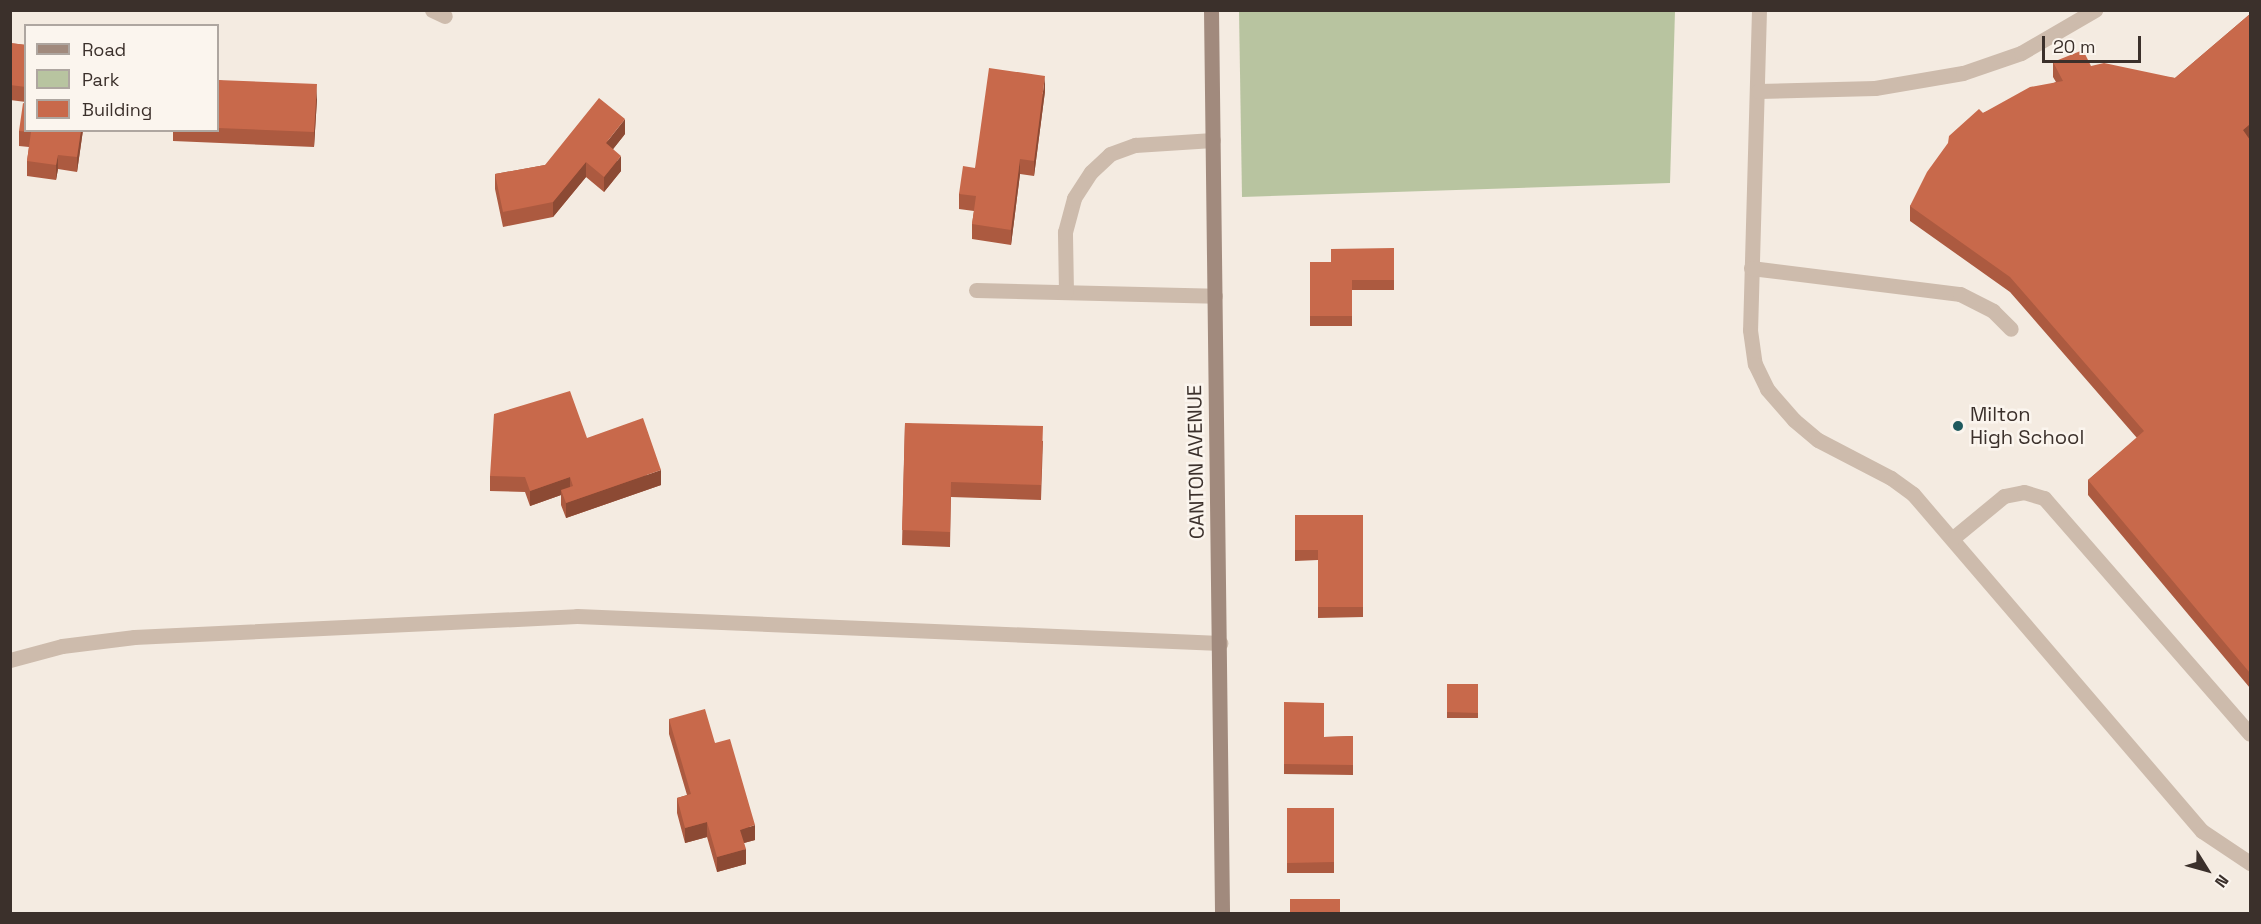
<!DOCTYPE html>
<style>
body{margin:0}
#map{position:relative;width:2261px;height:924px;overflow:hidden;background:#f4ebe1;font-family:"Space Grotesk",sans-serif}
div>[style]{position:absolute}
.green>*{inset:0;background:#b8c4a0}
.lane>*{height:15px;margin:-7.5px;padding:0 7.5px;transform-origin:7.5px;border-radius:7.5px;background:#cdbbac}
.street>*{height:15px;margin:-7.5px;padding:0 7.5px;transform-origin:7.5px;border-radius:7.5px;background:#cdbbac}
.secondary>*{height:15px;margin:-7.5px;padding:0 7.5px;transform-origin:7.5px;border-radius:7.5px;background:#a18a7d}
.wall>*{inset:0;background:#ac5a40}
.shaded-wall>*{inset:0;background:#8c4a34}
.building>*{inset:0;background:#c8694b}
.dots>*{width:16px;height:16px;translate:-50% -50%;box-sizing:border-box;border:3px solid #fbf5ee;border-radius:50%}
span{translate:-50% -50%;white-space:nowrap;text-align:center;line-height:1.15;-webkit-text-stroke:5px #fbf5ee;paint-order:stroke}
.poi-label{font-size:20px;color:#3b302b}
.left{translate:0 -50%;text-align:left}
.street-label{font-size:20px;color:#3b302b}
.frame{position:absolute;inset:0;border:12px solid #3b302b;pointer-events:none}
.legend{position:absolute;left:24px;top:24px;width:195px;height:108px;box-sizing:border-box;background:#fbf5ee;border:2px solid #aea6a0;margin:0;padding:8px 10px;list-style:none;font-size:18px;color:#3b302b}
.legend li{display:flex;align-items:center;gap:12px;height:30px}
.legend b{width:30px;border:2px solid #aea6a0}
.north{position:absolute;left:2177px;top:840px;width:60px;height:60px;-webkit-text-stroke:4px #fbf5ee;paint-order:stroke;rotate:127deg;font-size:16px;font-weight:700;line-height:24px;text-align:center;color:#3b302b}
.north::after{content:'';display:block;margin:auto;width:21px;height:27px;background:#3b302b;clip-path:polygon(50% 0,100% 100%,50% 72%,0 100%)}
.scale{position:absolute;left:2042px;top:36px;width:99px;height:27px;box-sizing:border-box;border:3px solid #3b302b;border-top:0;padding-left:8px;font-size:18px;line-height:21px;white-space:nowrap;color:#3b302b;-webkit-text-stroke:4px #fbf5ee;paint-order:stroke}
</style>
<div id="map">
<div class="green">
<i style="clip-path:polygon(1239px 11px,1675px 11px,1670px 183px,1242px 197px)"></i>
</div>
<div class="lane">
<i style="left:1759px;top:10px;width:320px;rotate:91.6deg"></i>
<i style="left:1750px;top:330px;width:34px;rotate:82deg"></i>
<i style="left:1755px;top:364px;width:28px;rotate:64deg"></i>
<i style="left:1767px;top:389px;width:41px;rotate:48.9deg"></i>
<i style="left:1794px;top:420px;width:31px;rotate:40deg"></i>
<i style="left:1818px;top:440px;width:82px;rotate:27.5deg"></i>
<i style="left:1891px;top:478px;width:27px;rotate:36deg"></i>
<i style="left:1913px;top:494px;width:444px;rotate:49.4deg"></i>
<i style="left:2202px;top:831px;width:58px;rotate:33.7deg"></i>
<i style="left:1758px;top:91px;width:117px;rotate:-1.5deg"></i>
<i style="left:1875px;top:88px;width:89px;rotate:-9.7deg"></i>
<i style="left:1963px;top:73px;width:61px;rotate:-19deg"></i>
<i style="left:2021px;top:53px;width:86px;rotate:-30.2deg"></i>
<i style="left:1751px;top:268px;width:211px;rotate:7.1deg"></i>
<i style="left:1960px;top:294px;width:37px;rotate:27deg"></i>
<i style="left:1993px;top:311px;width:25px;rotate:45deg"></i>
<i style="left:976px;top:290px;width:239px;rotate:1.4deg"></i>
<i style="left:1066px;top:292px;width:60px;rotate:-91deg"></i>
<i style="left:1065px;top:232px;width:35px;rotate:-75deg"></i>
<i style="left:1074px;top:198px;width:31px;rotate:-57deg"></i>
<i style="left:1091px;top:172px;width:26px;rotate:-43deg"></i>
<i style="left:1110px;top:154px;width:27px;rotate:-20deg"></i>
<i style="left:1135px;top:145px;width:78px;rotate:-3.7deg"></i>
<i style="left:1953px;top:538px;width:66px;rotate:-39.5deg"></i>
<i style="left:2004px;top:496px;width:20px;rotate:-11deg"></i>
<i style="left:2024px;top:492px;width:21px;rotate:17deg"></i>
<i style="left:2044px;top:498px;width:313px;rotate:48.9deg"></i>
<i style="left:10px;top:660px;width:54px;rotate:-15.1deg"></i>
<i style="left:62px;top:646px;width:73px;rotate:-7.1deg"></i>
<i style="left:134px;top:637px;width:443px;rotate:-2.7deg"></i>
<i style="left:577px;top:616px;width:644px;rotate:2.4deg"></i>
</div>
<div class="street">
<i style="left:432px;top:10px;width:14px;rotate:25deg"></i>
</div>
<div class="secondary">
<i style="left:1211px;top:10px;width:904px;rotate:89.3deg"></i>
</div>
<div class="wall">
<i style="clip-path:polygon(2250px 14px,2250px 688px,2088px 495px,2088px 480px,2137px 438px,2010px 292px,1910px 221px,1910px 206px,1983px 113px,2056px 82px,2053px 77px,2053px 62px,2175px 78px)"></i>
<i style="clip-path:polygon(10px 43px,26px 45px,26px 102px,10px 100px)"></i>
<i style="clip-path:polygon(218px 80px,317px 99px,314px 147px,173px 141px,173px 130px,218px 130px)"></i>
<i style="clip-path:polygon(1045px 91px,1034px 176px,1020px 174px,1011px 245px,972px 239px,972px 224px,974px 211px,959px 209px,959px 194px,975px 168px)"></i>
<i style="clip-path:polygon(83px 130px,77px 172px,58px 169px,56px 180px,27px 176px,27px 161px,29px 147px,19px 146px,19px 131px)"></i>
<i style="clip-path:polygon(625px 134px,613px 149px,621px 171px,604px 192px,586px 177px,553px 217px,503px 227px,495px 189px,495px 174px,545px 165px)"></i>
<i style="clip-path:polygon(1394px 248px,1394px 290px,1352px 290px,1352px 326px,1310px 326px,1310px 262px,1331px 262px)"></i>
<i style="clip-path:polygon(905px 423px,1043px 441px,1041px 500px,951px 497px,950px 547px,902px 545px)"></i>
<i style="clip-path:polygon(587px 438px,661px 485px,566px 518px,561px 505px,561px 495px,530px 506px,525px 492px,490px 491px,490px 476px)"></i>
<i style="clip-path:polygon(1295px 515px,1363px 515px,1363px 617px,1318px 618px,1318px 560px,1295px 561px)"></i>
<i style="clip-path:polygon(1447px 684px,1478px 684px,1478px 718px,1447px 718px)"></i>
<i style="clip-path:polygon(1284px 702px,1324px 737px,1353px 736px,1353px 775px,1284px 774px)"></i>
<i style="clip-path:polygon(669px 719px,715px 743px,755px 840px,744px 843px,746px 864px,717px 872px,707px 837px,685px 843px,677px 813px,677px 798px,687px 795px,669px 734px)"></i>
<i style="clip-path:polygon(1287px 808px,1334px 808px,1334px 873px,1287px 873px)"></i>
</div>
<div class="shaded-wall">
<i style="clip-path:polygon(1045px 76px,1045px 91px,1034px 176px,1034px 161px)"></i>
<i style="clip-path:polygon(317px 84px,317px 99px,314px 147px,314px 132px)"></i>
<i style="clip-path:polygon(625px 119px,625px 134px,606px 158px,606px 143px)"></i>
<i style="clip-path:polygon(2250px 124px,2250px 138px,2243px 145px,2243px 130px)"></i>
<i style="clip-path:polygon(81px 130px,83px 130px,77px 172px,77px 157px)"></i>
<i style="clip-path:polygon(58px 155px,58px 169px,56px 180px,56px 165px)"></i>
<i style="clip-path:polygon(621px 156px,621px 171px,604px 192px,604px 177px)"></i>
<i style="clip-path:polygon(1020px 159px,1020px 174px,1011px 245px,1011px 230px)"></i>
<i style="clip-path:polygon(586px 162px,586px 177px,553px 217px,553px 202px)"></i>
<i style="clip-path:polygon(661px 470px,661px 485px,566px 518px,566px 503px)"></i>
<i style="clip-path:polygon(570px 477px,570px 492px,561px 490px,561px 495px,530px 506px,530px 491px)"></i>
<i style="clip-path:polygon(707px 822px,707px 837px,685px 843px,685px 828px)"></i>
<i style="clip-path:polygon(755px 825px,755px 840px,740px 844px,740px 830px)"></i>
<i style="clip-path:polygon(746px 849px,746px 864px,717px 872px,717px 857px)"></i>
</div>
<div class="building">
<i style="clip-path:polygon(2250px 14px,2250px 124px,2243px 130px,2250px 140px,2250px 673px,2088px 480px,2144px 431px,2010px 277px,1910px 206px,1927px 172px,1948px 143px,1949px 136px,1979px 109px,1983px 113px,2030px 87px,2063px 81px,2053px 62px,2083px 50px,2091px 66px,2104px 63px,2175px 78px)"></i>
<i style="clip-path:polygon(10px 43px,26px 45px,26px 87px,10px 85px)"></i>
<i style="clip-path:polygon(989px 68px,1045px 76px,1034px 161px,1020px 159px,1011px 230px,972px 224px,976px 196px,959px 194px,963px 166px,975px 168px)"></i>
<i style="clip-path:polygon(218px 80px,317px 84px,314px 132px,218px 128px)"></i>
<i style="clip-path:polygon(599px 98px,625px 119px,606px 143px,621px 156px,604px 177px,586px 162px,553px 202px,503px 212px,495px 174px,545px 165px)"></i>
<i style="clip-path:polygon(23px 103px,26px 104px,26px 130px,81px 130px,77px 157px,58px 155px,56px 165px,27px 161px,31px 132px,19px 131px)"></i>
<i style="clip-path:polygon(1394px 248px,1394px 280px,1352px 280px,1352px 316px,1310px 316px,1310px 262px,1331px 262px,1331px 249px)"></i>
<i style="clip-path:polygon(570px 391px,587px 438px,643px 418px,661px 470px,566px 503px,561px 490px,573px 486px,570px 477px,530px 491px,525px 477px,490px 476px,494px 414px)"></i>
<i style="clip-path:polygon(905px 423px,1043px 426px,1041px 485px,951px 482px,950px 532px,902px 530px)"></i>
<i style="clip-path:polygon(1295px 515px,1363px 515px,1363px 607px,1318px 607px,1318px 550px,1295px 550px)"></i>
<i style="clip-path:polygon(1447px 684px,1478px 684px,1478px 713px,1447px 712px)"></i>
<i style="clip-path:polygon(1284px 702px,1324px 703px,1324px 737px,1353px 736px,1353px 765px,1284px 764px)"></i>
<i style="clip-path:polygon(705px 709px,715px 743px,730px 739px,755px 825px,740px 830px,746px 849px,717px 857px,707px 822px,685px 828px,677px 798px,691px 794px,669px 719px)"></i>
<i style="clip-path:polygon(1287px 808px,1334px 808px,1334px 862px,1287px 863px)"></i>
<i style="clip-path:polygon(1290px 899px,1340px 899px,1340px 914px,1290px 914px)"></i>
</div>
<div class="dots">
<i style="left:1958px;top:426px;background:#1f5a5e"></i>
</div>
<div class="poi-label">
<span class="left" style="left:1970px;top:426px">Milton<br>High School</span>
</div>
<div class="street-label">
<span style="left:1196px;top:462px;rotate:-91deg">CANTON AVENUE</span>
</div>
<div class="frame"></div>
<ul class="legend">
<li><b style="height:8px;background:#a18a7d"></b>Road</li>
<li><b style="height:16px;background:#b8c4a0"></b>Park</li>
<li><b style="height:16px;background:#c8694b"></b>Building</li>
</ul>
<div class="north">N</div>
<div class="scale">20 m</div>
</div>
